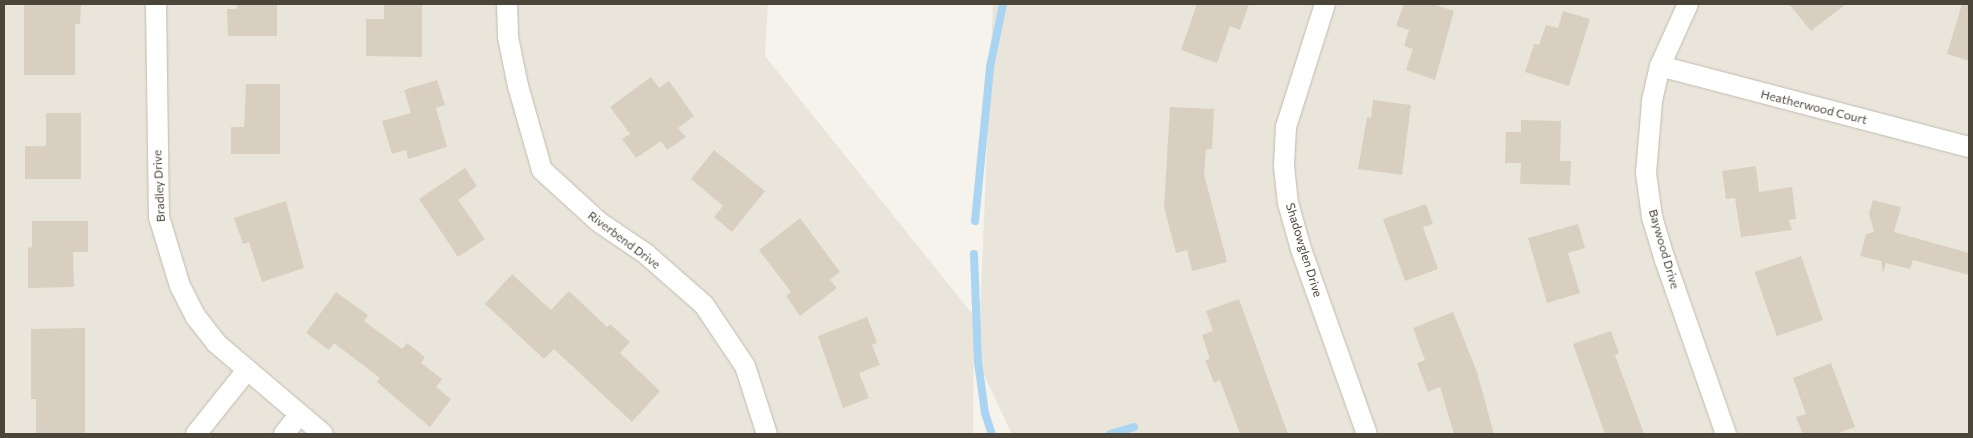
<!DOCTYPE html>
<html>
<head>
<meta charset="utf-8">
<style>
  body { margin:0 }
  #map { position:relative; width:1973px; height:438px; overflow:hidden; background:#f6f3ec; font-family:Commissioner,sans-serif }
  div>[style] { position:absolute }
  [style*='--x'] { left:calc(var(--x)*1px); top:calc(var(--y)*1px); width:calc(var(--w)*1px); rotate:calc(var(--a)*1deg) }
  .residential>* { inset:0; background:#eae5da }
  .stream>* { height:8px; margin:-4px; padding:0 4px; transform-origin:4px; border-radius:4px; background:#a9d4f2 }
  .building>* { inset:0; background:#d8cfc1; transform-origin:0 0 }
  .roads { filter:drop-shadow(0 0 1px #c2bbae) drop-shadow(0 0 1px #c2bbae) }
  .street>* { height:20px; margin:-10px; padding:0 10px; transform-origin:10px; border-radius:10px; background:#fff }
  span { translate:-50% -50%; white-space:nowrap; text-align:center; line-height:1.15; -webkit-text-stroke:4px #fff; paint-order:stroke }
  .street-label { font-size:12px; color:#4b4439 }
  .frame { position:absolute; inset:0; border:5px solid #4b4439; pointer-events:none }
</style>
</head>
<body>
<div id="map">
  <div class="residential">
    <i style="clip-path:polygon(4px 4px,768px 4px,765px 56px,974px 316px,973px 434px,4px 434px)"></i>
    <i style="clip-path:polygon(993px 4px,1969px 4px,1969px 434px,1012px 434px,978px 362px)"></i>
  </div>
  <div class="stream">
    <i style="--x:975;--y:221;--w:155;--a:-84.4"></i>
    <i style="--x:990;--y:67;--w:64;--a:-78.3"></i>
    <i style="--x:974;--y:254;--w:108;--a:87.9"></i>
    <i style="--x:978;--y:362;--w:51;--a:82.2"></i>
    <i style="--x:985;--y:413;--w:22;--a:72"></i>
    <i style="--x:1110;--y:434;--w:25;--a:-16"></i>
  </div>
  <div class="building">
    <i style="clip-path:polygon(24px 4px,81px 4px,80px 24px,75px 24px,75px 75px,24px 75px)"></i>
    <i style="clip-path:polygon(237px 4px,277px 4px,277px 36px,228px 36px,227px 9px,237px 9px)"></i>
    <i style="clip-path:polygon(384px 4px,422px 4px,422px 57px,366px 56px,366px 19px,384px 19px)"></i>
    <i style="clip-path:polygon(1197px 4px,1249px 4px,1240px 30px,1230px 26px,1217px 63px,1181px 50px)"></i>
    <i style="clip-path:polygon(1404px 4px,1433px 4px,1454px 11px,1435px 80px,1406px 70px,1413px 49px,1404px 46px,1409px 30px,1396px 26px)"></i>
    <i style="clip-path:polygon(1789px 4px,1846px 4px,1811px 31px)"></i>
    <i style="clip-path:polygon(1962px 4px,1969px 4px,1969px 61px,1947px 54px)"></i>
    <i style="clip-path:polygon(1563px 11px,1590px 19px,1569px 86px,1525px 72px,1534px 44px,1539px 45px,1546px 25px,1558px 28px)"></i>
    <i style="clip-path:polygon(651px 77px,659px 88px,669px 81px,694px 116px,678px 128px,686px 137px,667px 150px,661px 141px,636px 158px,622px 139px,630px 134px,610px 107px)"></i>
    <i style="clip-path:polygon(437px 80px,445px 105px,436px 108px,447px 147px,408px 159px,406px 150px,392px 154px,382px 121px,411px 113px,404px 90px)"></i>
    <i style="clip-path:polygon(246px 84px,280px 84px,280px 154px,231px 154px,231px 127px,244px 127px)"></i>
    <i style="clip-path:polygon(1373px 100px,1411px 105px,1402px 175px,1358px 169px,1367px 117px,1371px 118px)"></i>
    <i style="clip-path:polygon(1170px 107px,1214px 109px,1212px 149px,1206px 149px,1204px 174px,1227px 262px,1192px 271px,1187px 250px,1176px 253px,1164px 207px)"></i>
    <i style="clip-path:polygon(46px 113px,81px 113px,81px 179px,25px 179px,25px 146px,46px 146px)"></i>
    <i style="clip-path:polygon(1521px 120px,1561px 121px,1560px 161px,1571px 161px,1570px 185px,1520px 184px,1521px 163px,1505px 163px,1506px 132px,1521px 132px)"></i>
    <i style="clip-path:polygon(714px 150px,765px 191px,732px 232px,714px 217px,723px 206px,691px 179px)"></i>
    <i style="clip-path:polygon(1756px 166px,1759px 192px,1792px 187px,1796px 219px,1789px 220px,1792px 230px,1741px 237px,1735px 198px,1726px 199px,1722px 171px)"></i>
    <i style="clip-path:polygon(465px 168px,477px 186px,458px 200px,485px 239px,458px 257px,419px 199px)"></i>
    <i style="clip-path:polygon(1873px 200px,1901px 207px,1894px 232px,1969px 253px,1969px 275px,1913px 260px,1910px 269px,1886px 263px,1883px 273px,1881px 261px,1860px 256px,1866px 234px,1874px 232px,1869px 213px)"></i>
    <i style="clip-path:polygon(286px 201px,304px 268px,262px 282px,249px 242px,243px 244px,234px 218px)"></i>
    <i style="clip-path:polygon(1426px 204px,1433px 224px,1423px 227px,1438px 269px,1405px 281px,1383px 219px)"></i>
    <i style="clip-path:polygon(800px 218px,840px 272px,830px 280px,837px 288px,800px 316px,786px 296px,791px 292px,759px 250px)"></i>
    <i style="clip-path:polygon(32px 221px,88px 221px,88px 252px,73px 252px,74px 287px,28px 288px,28px 248px,32px 247px)"></i>
    <i style="clip-path:polygon(1578px 224px,1585px 248px,1568px 253px,1580px 293px,1547px 303px,1528px 238px)"></i>
    <i style="left:1801px;top:256px;width:68px;height:49px;rotate:71deg"></i>
    <i style="clip-path:polygon(512px 274px,551px 310px,569px 291px,607px 327px,610px 324px,630px 342px,620px 353px,660px 391px,632px 422px,554px 349px,544px 359px,485px 304px)"></i>
    <i style="clip-path:polygon(336px 292px,368px 315px,364px 321px,402px 349px,407px 343px,425px 357px,421px 363px,442px 379px,436px 387px,451px 399px,430px 427px,377px 382px,380px 378px,334px 343px,329px 350px,306px 333px)"></i>
    <i style="clip-path:polygon(1239px 299px,1273px 393px,1288px 434px,1240px 434px,1220px 380px,1214px 383px,1205px 360px,1210px 359px,1202px 335px,1213px 331px,1206px 311px)"></i>
    <i style="clip-path:polygon(1453px 312px,1477px 372px,1494px 434px,1454px 434px,1440px 387px,1428px 392px,1417px 363px,1425px 360px,1413px 328px)"></i>
    <i style="clip-path:polygon(867px 317px,877px 343px,872px 345px,880px 365px,859px 373px,869px 398px,843px 408px,818px 336px)"></i>
    <i style="clip-path:polygon(85px 328px,85px 434px,36px 434px,36px 399px,31px 399px,31px 329px)"></i>
    <i style="clip-path:polygon(1611px 331px,1619px 353px,1615px 355px,1644px 434px,1605px 434px,1573px 344px)"></i>
    <i style="clip-path:polygon(1831px 363px,1855px 427px,1836px 434px,1803px 434px,1796px 417px,1806px 414px,1793px 378px)"></i>
  </div>
  <div class="roads">
    <div class="street">
      <i style="--x:156;--y:4;--w:213;--a:89.2"></i>
      <i style="--x:159;--y:217;--w:72;--a:73.1"></i>
      <i style="--x:180;--y:286;--w:35;--a:63"></i>
      <i style="--x:196;--y:317;--w:33;--a:52"></i>
      <i style="--x:216;--y:343;--w:140;--a:40.4"></i>
      <i style="--x:507;--y:4;--w:33;--a:88"></i>
      <i style="--x:508;--y:37;--w:50;--a:78.5"></i>
      <i style="--x:518;--y:86;--w:87;--a:74.1"></i>
      <i style="--x:542;--y:170;--w:77;--a:42.4"></i>
      <i style="--x:599;--y:222;--w:57;--a:34.2"></i>
      <i style="--x:646;--y:254;--w:77;--a:41.3"></i>
      <i style="--x:704;--y:305;--w:73;--a:56.1"></i>
      <i style="--x:745;--y:366;--w:71;--a:72.1"></i>
      <i style="--x:1325;--y:4;--w:129;--a:107.6"></i>
      <i style="--x:1286;--y:127;--w:39;--a:93"></i>
      <i style="--x:1284;--y:166;--w:37;--a:84"></i>
      <i style="--x:1288;--y:203;--w:48;--a:74.2"></i>
      <i style="--x:1301;--y:249;--w:196;--a:70.4"></i>
      <i style="--x:1688;--y:4;--w:68;--a:114.3"></i>
      <i style="--x:1660;--y:66;--w:37;--a:103"></i>
      <i style="--x:1652;--y:102;--w:71;--a:94.8"></i>
      <i style="--x:1646;--y:173;--w:44;--a:82.2"></i>
      <i style="--x:1652;--y:217;--w:45;--a:73.2"></i>
      <i style="--x:1665;--y:260;--w:184;--a:70.7"></i>
      <i style="--x:1660;--y:66;--w:319;--a:14.7"></i>
      <i style="--x:196;--y:434;--w:82;--a:-51.4"></i>
      <i style="--x:284;--y:434;--w:24;--a:-52"></i>
    </div>
  </div>
  <div class="street-label">
    <span style="left:1814px;top:107px;rotate:14deg">Heatherwood Court</span>
    <span style="left:159px;top:186px;rotate:-93deg">Bradley Drive</span>
    <span style="left:624px;top:240px;rotate:37deg">Riverbend Drive</span>
    <span style="left:1664px;top:249px;rotate:74deg">Baywood Drive</span>
    <span style="left:1304px;top:250px;rotate:73deg">Shadowglen Drive</span>
  </div>
  <div class="frame"></div>
</div>
</body>
</html>
